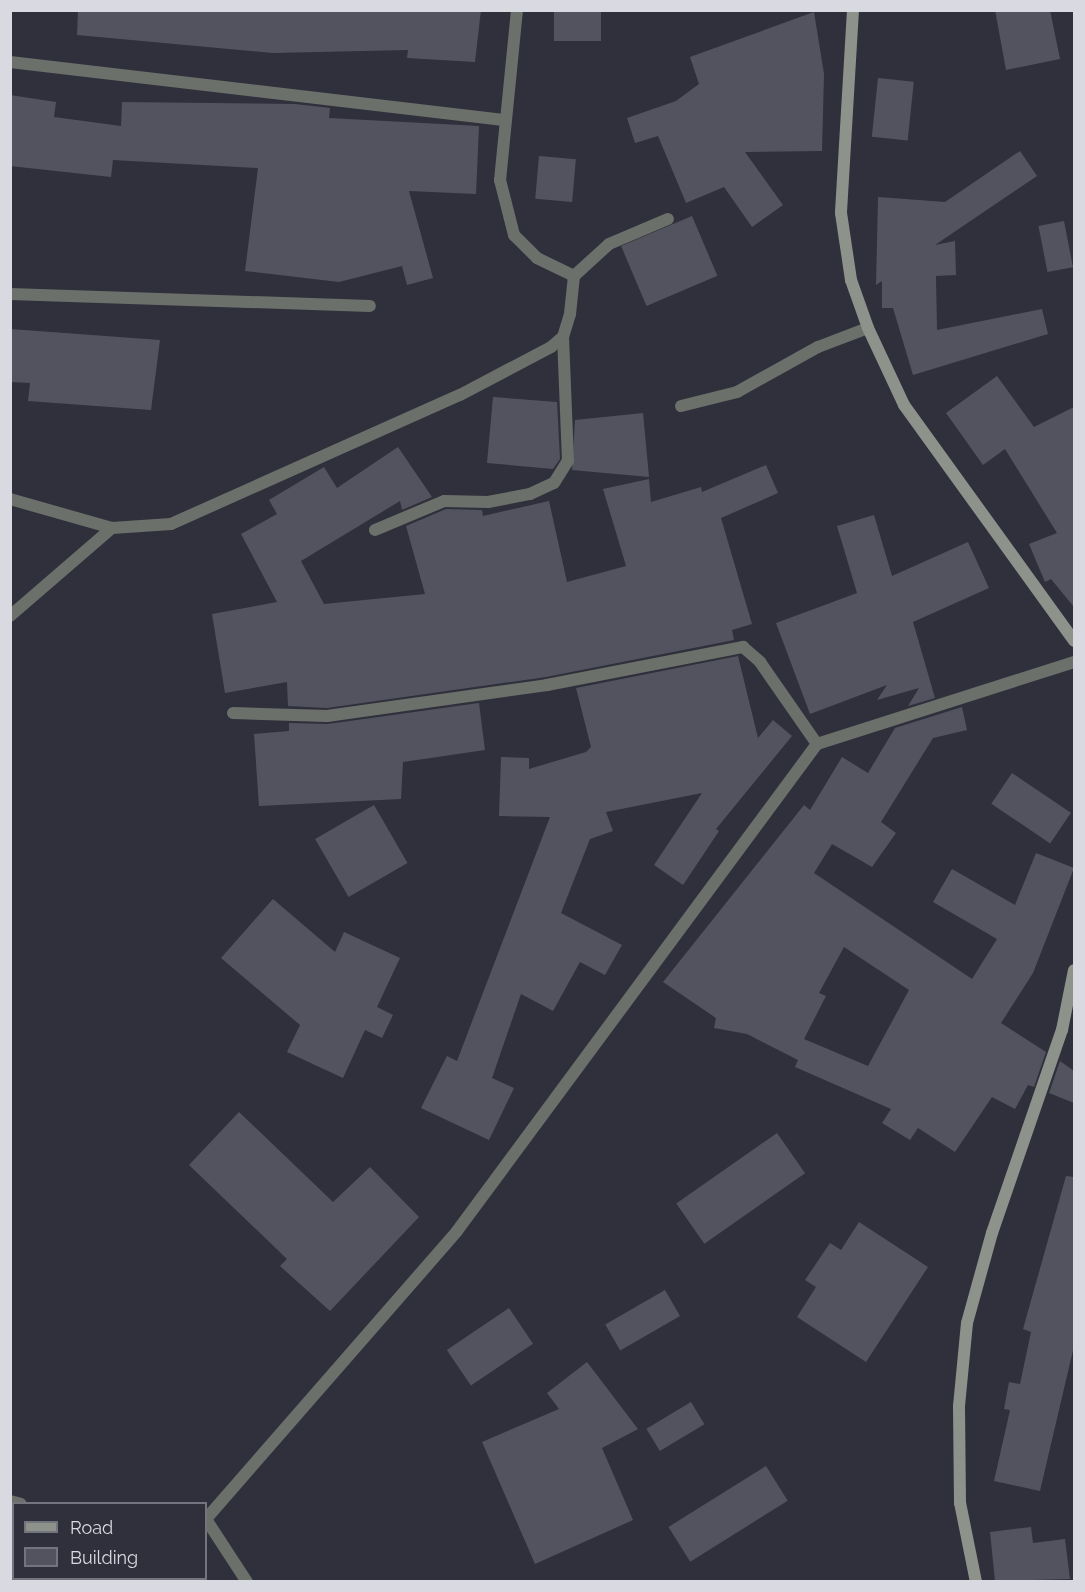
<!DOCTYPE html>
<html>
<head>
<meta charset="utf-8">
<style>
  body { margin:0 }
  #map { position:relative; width:1085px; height:1592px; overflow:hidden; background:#30303c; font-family:Raleway,sans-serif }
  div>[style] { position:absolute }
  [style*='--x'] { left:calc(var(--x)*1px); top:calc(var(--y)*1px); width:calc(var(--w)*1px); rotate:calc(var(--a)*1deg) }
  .building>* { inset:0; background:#535360; transform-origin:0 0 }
  .street>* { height:12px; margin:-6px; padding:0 6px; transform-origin:6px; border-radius:6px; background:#6c706b }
  .secondary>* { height:12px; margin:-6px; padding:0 6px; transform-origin:6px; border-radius:6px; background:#8d938b }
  span { translate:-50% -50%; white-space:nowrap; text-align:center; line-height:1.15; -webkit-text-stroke:5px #30303c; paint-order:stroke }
  .frame { position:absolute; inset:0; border:12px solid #d9d9e1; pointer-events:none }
  .legend { position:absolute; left:12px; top:1502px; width:195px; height:78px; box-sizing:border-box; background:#30303c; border:2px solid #74747e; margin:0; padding:8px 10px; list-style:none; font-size:18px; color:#d9d9e1 }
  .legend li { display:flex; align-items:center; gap:12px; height:30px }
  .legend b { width:30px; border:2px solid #74747e }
</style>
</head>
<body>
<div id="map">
  <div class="building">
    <i style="clip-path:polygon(78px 10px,481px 10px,475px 62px,407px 58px,408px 50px,273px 53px,77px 35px)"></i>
    <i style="left:554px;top:10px;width:47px;height:31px"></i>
    <i style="clip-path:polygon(995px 10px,1050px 10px,1060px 59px,1006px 70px)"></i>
    <i style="clip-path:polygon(814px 12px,824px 74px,822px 151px,745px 152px,783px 205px,752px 227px,724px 187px,686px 203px,658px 136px,635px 143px,627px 118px,676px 101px,699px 84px,690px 57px)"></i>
    <i style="left:878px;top:78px;width:36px;height:59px;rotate:6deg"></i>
    <i style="clip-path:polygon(10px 95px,56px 102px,54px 117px,121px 126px,122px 102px,295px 104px,330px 108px,329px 118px,479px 126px,476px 194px,409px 191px,433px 278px,407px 285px,402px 266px,339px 282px,245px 271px,258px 168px,113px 160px,111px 177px,10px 166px)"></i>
    <i style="clip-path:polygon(1020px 151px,1037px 176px,935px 245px,955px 241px,956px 275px,936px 276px,937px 330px,1042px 309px,1048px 334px,913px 375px,893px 308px,882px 308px,882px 281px,876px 285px,878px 197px,945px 202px)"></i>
    <i style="left:539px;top:156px;width:37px;height:43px;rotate:5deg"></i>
    <i style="left:692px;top:216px;width:65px;height:77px;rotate:67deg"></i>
    <i style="left:1064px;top:221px;width:47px;height:26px;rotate:79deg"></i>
    <i style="clip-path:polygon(10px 329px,160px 340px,151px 410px,28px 401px,30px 383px,10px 382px)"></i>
    <i style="clip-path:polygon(997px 376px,1034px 427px,1074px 407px,1074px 607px,1051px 579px,1045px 582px,1029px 544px,1057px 533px,1005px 449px,983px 465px,946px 413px)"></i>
    <i style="clip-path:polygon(493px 397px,557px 402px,560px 459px,553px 469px,487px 463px)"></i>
    <i style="clip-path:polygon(643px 413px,649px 477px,572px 470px,575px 420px)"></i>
    <i style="clip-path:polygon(398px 447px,432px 497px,402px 510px,400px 501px,301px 561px,324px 604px,425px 594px,406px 526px,446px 509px,482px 510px,483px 516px,549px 501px,567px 582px,626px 566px,603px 489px,649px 479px,651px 502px,701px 487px,702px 492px,766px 465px,778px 493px,721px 518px,752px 624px,732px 630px,734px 640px,546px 677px,327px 708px,288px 706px,287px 682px,225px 693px,212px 614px,277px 602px,241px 534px,277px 514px,269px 500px,324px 467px,337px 488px)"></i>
    <i style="clip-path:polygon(874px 515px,892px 576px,968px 542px,989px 588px,913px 622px,935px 698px,908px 706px,919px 688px,877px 700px,887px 685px,810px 714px,776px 623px,857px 593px,837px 526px)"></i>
    <i style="clip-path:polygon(738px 656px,758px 738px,773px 720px,792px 736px,716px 829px,719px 831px,683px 885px,654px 865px,702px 793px,606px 812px,613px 831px,590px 839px,561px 913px,622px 945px,605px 975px,580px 962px,553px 1011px,521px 994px,492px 1078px,514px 1088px,489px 1140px,421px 1108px,447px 1056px,457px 1061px,550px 817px,499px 816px,501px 757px,529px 758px,529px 769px,586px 752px,591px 747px,576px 688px)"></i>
    <i style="clip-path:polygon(479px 703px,485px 750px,403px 762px,401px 799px,259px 806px,254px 734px,289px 731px,289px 723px,328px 724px)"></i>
    <i style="clip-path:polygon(evenodd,962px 707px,967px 730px,933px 738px,881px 822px,896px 833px,872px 867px,832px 844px,814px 873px,972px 979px,997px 939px,933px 902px,952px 869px,1015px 905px,1036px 853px,1074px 868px,1033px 973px,1001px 1023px,1046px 1052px,1034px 1087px,1028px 1085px,1015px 1109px,992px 1097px,955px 1152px,918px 1128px,910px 1140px,882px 1123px,891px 1109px,795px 1067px,798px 1060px,747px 1034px,714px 1028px,716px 1018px,663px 982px,804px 805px,810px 810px,842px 757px,868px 773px,895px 728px,962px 707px,844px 947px,909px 990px,868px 1066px,804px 1039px,826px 996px,819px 993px,844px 947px)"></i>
    <i style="left:1012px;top:773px;width:71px;height:37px;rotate:34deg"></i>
    <i style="left:374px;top:805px;width:67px;height:68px;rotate:60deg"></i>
    <i style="clip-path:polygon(273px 899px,335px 952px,344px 932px,400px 958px,377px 1007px,393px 1015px,382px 1038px,365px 1030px,343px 1078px,287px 1052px,300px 1025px,221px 958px)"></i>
    <i style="clip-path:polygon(1060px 1061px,1074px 1071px,1074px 1103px,1049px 1093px)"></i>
    <i style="clip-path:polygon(239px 1112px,333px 1202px,370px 1167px,419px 1217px,330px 1311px,280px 1266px,287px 1259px,189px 1165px)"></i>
    <i style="left:777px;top:1133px;width:49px;height:123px;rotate:55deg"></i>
    <i style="clip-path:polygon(1066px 1176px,1074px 1177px,1074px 1346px,1040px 1491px,994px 1481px,1010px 1410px,1004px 1409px,1009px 1382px,1020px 1384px,1031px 1332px,1023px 1329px)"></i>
    <i style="clip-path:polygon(859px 1222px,928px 1267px,866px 1362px,797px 1317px,816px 1287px,805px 1280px,830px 1243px,841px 1250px)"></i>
    <i style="left:665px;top:1290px;width:30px;height:69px;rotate:60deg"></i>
    <i style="left:509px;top:1308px;width:43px;height:75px;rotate:56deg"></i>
    <i style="clip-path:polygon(587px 1362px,638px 1429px,602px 1448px,633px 1520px,535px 1564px,482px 1442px,559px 1409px,547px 1393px)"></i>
    <i style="left:691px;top:1402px;width:26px;height:52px;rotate:59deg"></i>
    <i style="left:766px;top:1466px;width:41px;height:115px;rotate:58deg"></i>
    <i style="clip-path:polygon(1031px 1527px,1033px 1543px,1065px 1539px,1070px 1579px,995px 1581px,990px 1532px)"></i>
  </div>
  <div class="street">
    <i style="--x:517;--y:10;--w:171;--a:95.7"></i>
    <i style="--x:500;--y:180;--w:57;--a:75.7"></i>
    <i style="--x:514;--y:235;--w:33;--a:45"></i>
    <i style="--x:537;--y:258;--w:41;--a:25.9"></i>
    <i style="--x:574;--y:276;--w:47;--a:-42.4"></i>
    <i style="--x:609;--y:244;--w:64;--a:-23"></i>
    <i style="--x:10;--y:62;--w:497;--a:6.7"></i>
    <i style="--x:10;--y:294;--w:360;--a:1.9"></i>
    <i style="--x:681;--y:406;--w:58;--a:-14"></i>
    <i style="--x:737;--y:392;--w:93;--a:-29.1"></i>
    <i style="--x:818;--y:347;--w:53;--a:-20.8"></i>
    <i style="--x:10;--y:499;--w:106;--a:15.9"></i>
    <i style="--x:112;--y:528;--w:59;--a:-3.9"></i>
    <i style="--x:171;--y:524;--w:316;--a:-24.1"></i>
    <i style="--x:460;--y:395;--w:103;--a:-27.8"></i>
    <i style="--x:551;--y:347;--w:16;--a:-40"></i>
    <i style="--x:563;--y:337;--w:24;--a:-73"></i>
    <i style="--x:570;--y:314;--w:38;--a:-84"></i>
    <i style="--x:375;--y:530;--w:75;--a:-22.8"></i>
    <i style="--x:444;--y:501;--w:44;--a:1.3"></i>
    <i style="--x:488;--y:502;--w:43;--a:-10.8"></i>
    <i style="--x:530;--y:494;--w:26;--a:-25"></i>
    <i style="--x:554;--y:483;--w:26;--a:-58"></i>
    <i style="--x:568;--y:461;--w:124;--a:-92.3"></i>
    <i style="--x:10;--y:616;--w:135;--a:-40.8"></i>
    <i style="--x:233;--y:713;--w:94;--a:1.8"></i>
    <i style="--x:327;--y:716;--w:222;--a:-8"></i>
    <i style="--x:547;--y:685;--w:200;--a:-11"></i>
    <i style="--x:743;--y:647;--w:23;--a:41"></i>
    <i style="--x:760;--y:662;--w:100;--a:55.2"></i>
    <i style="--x:10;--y:1501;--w:11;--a:15"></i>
    <i style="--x:247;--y:1582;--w:75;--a:-123.1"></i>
    <i style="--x:206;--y:1519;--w:382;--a:-48.9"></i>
    <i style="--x:457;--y:1231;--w:606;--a:-53.53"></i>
    <i style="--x:817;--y:744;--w:270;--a:-17.7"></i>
  </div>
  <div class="secondary">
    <i style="--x:853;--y:10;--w:203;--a:93.4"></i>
    <i style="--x:841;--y:213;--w:68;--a:81.5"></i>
    <i style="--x:851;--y:280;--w:51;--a:70.5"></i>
    <i style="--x:868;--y:328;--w:85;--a:64.9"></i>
    <i style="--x:904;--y:405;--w:291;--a:54.2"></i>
    <i style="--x:976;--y:1582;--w:81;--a:-101.4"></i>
    <i style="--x:960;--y:1503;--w:97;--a:-90.6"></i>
    <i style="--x:959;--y:1406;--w:83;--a:-84.5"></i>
    <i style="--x:967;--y:1323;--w:93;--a:-74.5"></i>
    <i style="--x:992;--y:1233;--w:215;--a:-71"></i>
    <i style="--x:1062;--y:1030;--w:61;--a:-78.7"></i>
  </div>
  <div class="frame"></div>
  <ul class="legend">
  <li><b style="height:8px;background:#8d938b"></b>Road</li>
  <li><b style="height:16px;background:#535360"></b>Building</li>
  </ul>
</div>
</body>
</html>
